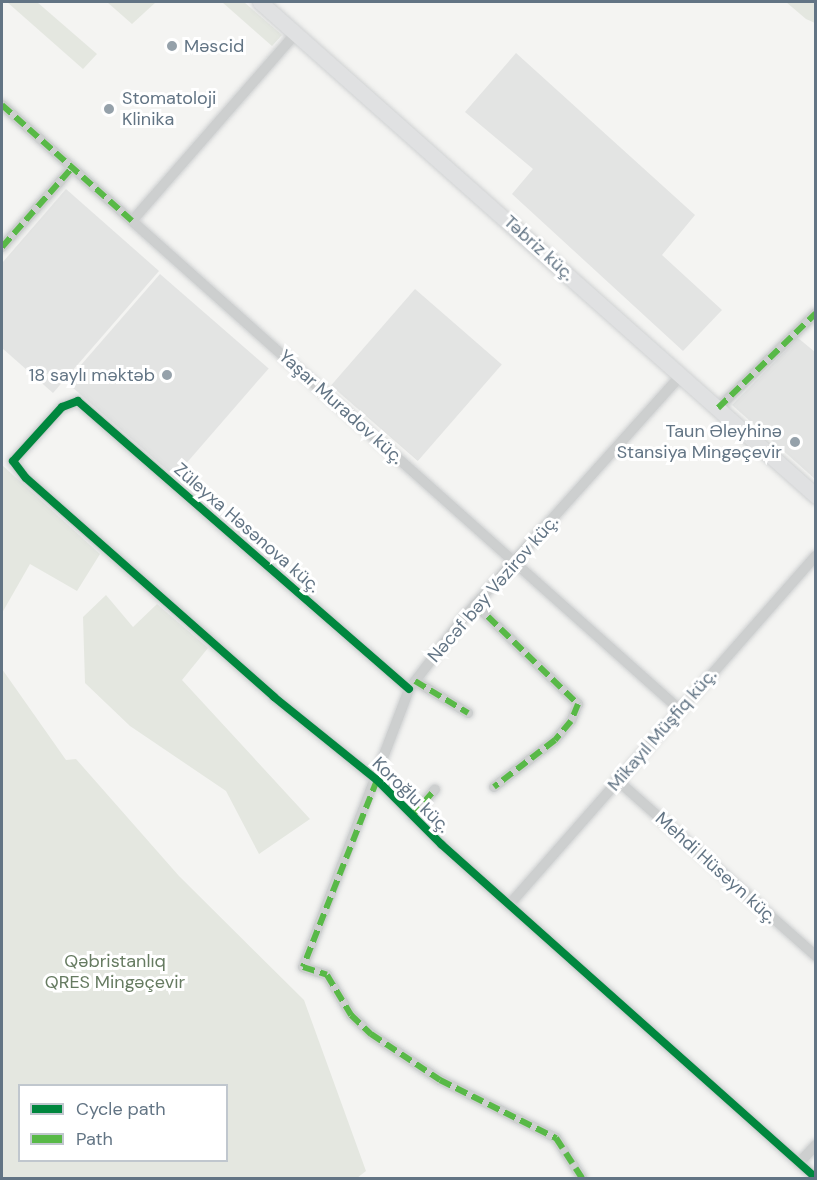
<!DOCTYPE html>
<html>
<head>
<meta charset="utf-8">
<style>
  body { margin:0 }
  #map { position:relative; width:817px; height:1180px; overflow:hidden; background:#f4f4f2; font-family:"DM Sans",sans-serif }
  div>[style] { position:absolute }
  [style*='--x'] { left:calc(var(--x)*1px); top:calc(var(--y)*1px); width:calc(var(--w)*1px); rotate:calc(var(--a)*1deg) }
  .built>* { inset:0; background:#e3e4e3; transform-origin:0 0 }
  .green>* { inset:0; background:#e4e7e0 }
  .roads { filter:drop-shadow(0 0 2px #cfd1d2) drop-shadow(0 0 2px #cfd1d2) }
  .minor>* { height:10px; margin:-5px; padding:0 5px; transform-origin:5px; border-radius:5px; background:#cdcfcf }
  .secondary>* { height:15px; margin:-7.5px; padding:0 7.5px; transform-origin:7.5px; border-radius:7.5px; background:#e0e1e2 }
  .quiet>* { height:6px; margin-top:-3px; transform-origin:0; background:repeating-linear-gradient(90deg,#58b947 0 12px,transparent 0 18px) }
  .cycleway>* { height:8px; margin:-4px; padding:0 4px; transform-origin:4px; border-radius:4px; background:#00873e }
  .dots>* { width:16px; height:16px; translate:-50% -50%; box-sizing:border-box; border:3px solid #fff; border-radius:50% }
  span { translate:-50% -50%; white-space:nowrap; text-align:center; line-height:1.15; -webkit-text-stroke:6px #fff; paint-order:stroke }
  .poi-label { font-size:18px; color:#627484 }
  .left { translate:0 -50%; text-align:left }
  .right { translate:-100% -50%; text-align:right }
  .street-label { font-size:18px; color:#627484 }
  .park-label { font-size:18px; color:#667b61 }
  .frame { position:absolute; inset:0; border:3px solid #627484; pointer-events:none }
  .legend { position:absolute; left:18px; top:1084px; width:210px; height:78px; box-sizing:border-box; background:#fff; border:2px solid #c0c7ce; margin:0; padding:8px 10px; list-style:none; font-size:18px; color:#627484 }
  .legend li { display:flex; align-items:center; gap:12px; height:30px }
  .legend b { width:30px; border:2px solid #c0c7ce }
</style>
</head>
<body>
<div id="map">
  <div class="built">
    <i style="clip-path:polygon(516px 53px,695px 215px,662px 255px,722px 310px,683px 351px,512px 194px,533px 169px,465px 112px)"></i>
    <i style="clip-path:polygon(66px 189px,159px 271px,53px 393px,2px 348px,2px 263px)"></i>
    <i style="left:160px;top:274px;width:144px;height:143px;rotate:41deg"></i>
    <i style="left:415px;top:289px;width:115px;height:128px;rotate:41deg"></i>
    <i style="clip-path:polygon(798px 338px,815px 352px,815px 479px,732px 405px)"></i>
  </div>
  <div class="green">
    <i style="clip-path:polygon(7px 2px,37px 2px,97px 54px,83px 69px)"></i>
    <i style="clip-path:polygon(107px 2px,156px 2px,132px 24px)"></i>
    <i style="clip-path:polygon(222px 2px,244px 2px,282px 35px,272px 46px)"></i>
    <i style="clip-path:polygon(786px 2px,815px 2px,815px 23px,806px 19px)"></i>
    <i style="clip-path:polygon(2px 465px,100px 554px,77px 591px,30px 564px,2px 613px)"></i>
    <i style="clip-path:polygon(106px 595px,133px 627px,157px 604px,208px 648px,182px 680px,310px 819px,259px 854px,226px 791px,130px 726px,85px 683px,83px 617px)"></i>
    <i style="clip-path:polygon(evenodd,2px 669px,66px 760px,76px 759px,179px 876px,304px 1000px,366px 1171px,357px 1178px,2px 1178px,2px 669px,20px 1086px,226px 1086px,226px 1160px,20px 1160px,20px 1086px)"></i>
  </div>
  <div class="roads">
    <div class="minor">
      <i style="--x:2;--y:105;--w:907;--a:41.74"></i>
      <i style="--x:132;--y:221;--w:248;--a:-48.9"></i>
      <i style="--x:2;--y:247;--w:106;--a:-48.5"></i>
      <i style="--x:718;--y:408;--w:136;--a:-44.1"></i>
      <i style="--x:475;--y:604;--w:144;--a:44.2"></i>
      <i style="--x:578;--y:704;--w:18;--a:112"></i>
      <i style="--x:571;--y:721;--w:25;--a:130"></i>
      <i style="--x:555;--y:740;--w:77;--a:142.4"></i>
      <i style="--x:415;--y:681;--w:62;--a:31.1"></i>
      <i style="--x:409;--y:689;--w:439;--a:-139"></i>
      <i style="--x:78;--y:401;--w:17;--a:159"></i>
      <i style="--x:62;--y:407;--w:73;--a:132.2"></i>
      <i style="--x:13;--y:461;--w:21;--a:53"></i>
      <i style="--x:26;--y:478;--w:331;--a:41.4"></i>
      <i style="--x:274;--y:697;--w:132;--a:38.9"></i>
      <i style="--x:377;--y:780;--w:91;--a:45"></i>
      <i style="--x:441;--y:844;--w:502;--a:41.69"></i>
      <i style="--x:617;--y:780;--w:266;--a:41.5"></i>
      <i style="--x:412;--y:816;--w:35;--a:-49"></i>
      <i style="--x:509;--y:905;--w:465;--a:-48.7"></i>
      <i style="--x:799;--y:1163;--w:25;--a:-47"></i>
      <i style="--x:582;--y:1178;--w:48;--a:-123"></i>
      <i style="--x:556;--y:1138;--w:130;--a:-153.4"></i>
      <i style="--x:440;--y:1080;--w:83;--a:-146.3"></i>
      <i style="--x:371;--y:1034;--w:28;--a:-136"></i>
      <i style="--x:351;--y:1015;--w:47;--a:-121"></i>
      <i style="--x:327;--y:975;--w:25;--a:-162"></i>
      <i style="--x:303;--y:967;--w:298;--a:-69.1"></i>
      <i style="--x:409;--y:689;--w:91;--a:-52.6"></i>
      <i style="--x:464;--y:617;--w:325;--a:-48.1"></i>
    </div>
    <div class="secondary">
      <i style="--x:260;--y:2;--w:744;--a:41.62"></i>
    </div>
  </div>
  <div class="quiet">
    <i style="--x:2;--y:105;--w:174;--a:41.7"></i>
    <i style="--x:2;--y:247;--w:106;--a:-48.5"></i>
    <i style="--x:718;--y:408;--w:136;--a:-44.1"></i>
    <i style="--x:475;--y:604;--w:144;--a:44.2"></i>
    <i style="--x:578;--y:704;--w:18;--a:112"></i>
    <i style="--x:571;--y:721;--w:25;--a:130"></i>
    <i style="--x:555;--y:740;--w:77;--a:142.4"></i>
    <i style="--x:415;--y:681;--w:62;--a:31.1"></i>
    <i style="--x:373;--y:777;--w:5;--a:37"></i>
    <i style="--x:377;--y:780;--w:201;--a:111.6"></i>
    <i style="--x:303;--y:967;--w:25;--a:18"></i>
    <i style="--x:327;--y:975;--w:47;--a:59"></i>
    <i style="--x:351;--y:1015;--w:28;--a:44"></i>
    <i style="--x:371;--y:1034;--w:83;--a:33.7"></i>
    <i style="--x:440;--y:1080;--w:130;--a:26.6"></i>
    <i style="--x:556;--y:1138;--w:48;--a:57"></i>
    <i style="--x:412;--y:816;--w:35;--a:-49"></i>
  </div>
  <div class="cycleway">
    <i style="--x:409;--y:689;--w:439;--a:-139"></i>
    <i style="--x:78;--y:401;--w:17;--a:159"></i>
    <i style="--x:62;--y:407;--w:73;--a:132.2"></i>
    <i style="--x:13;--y:461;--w:21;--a:53"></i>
    <i style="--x:26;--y:478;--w:331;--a:41.4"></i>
    <i style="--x:274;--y:697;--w:132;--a:38.9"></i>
    <i style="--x:377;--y:780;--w:91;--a:45"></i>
    <i style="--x:441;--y:844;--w:502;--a:41.69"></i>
  </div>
  <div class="dots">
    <i style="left:172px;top:46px;background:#95a1aa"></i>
    <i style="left:109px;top:109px;background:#95a1aa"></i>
    <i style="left:167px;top:375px;background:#95a1aa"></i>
    <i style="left:795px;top:442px;background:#95a1aa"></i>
  </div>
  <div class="poi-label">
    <span class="left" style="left:184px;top:46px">Məscid</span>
    <span class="left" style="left:122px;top:109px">Stomatoloji<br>Klinika</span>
    <span class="right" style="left:155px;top:375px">18 saylı məktəb</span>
    <span class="right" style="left:782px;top:442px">Taun Əleyhinə<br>Stansiya Mingəçevir</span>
  </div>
  <div class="street-label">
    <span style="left:539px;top:248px;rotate:42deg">Təbriz küç.</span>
    <span style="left:341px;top:407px;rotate:42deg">Yaşar Muradov küç.</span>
    <span style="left:247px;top:528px;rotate:41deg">Züleyxa Həsənova küç.</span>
    <span style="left:493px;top:589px;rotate:-49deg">Nəcəf bəy Vəzirov küç.</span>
    <span style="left:662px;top:730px;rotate:-49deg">Mikayıl Müşfiq küç.</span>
    <span style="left:411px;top:795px;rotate:44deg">Koroğlu küç.</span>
    <span style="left:716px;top:868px;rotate:42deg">Mehdi Hüseyn küç.</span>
  </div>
  <div class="park-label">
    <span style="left:115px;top:972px">Qəbristanlıq<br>QRES Mingəçevir</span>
  </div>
  <div class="frame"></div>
  <ul class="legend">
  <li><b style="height:8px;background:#00873e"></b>Cycle path</li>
  <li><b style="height:8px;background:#58b947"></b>Path</li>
  </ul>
</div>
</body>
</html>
